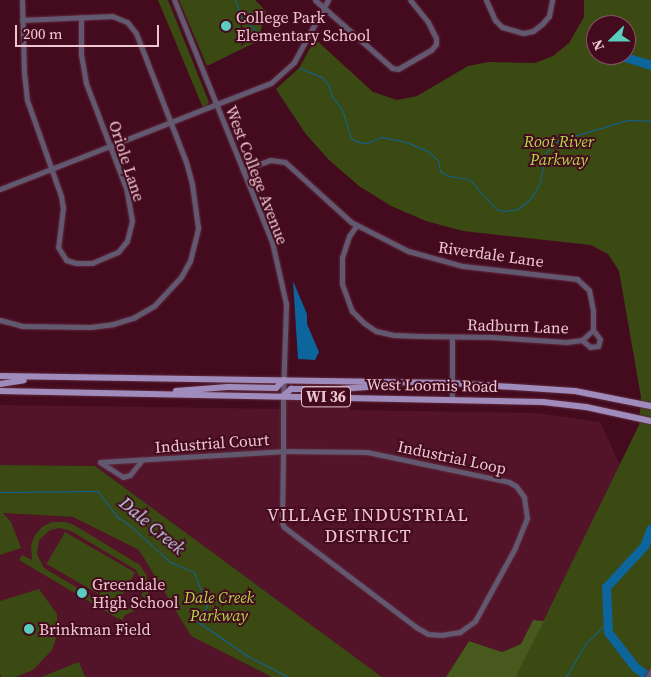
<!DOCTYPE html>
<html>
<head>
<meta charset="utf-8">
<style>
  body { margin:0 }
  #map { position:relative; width:651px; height:677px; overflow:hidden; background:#440b1f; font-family:"Source Serif 4",serif }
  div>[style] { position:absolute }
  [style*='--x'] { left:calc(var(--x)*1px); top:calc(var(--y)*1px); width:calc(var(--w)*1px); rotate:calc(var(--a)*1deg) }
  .built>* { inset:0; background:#531329 }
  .green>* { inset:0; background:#3a4a12; transform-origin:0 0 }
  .forest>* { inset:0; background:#47591d }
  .water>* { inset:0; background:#0d659d }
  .stream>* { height:1px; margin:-0.5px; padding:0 0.5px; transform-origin:0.5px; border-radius:0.5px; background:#0d659d }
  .river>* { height:9px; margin:-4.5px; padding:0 4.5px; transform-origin:4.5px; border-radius:4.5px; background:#0d659d }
  .roads { filter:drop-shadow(0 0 1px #5f293b) drop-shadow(0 0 1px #5f293b) }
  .minor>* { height:5px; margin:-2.5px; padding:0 2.5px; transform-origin:2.5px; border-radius:2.5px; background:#625870 }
  .major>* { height:6px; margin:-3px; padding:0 3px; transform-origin:3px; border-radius:3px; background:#a08cbc }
  .dots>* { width:14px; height:14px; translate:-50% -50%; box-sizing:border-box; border:2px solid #440b1f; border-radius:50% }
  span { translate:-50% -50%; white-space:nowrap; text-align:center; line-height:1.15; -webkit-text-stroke:4px #440b1f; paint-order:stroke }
  .shield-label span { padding:1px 4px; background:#440b1f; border:1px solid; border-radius:4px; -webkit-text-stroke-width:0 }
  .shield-label { font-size:15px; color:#edc7cf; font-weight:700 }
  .poi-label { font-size:16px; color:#edc7cf }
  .left { translate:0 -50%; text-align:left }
  .park-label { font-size:16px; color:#afd947; font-style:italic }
  .street-label { font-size:16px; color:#edc7cf }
  .neighbourhood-label { font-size:18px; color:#edc7cf; letter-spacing:1px }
  .water-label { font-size:18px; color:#c3d9ec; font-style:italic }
  .north { position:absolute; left:586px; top:15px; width:50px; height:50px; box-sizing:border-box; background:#440b1f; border:1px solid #885665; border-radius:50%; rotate:248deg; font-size:14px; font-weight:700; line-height:20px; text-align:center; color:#edc7cf }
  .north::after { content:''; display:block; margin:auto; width:18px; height:22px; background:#59cebf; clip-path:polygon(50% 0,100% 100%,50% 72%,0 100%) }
  .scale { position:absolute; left:15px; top:25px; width:144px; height:22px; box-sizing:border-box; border:2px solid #edc7cf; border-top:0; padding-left:6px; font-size:15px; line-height:18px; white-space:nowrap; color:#edc7cf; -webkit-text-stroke:4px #440b1f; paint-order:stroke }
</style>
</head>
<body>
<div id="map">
  <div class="built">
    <i style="clip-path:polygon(283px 396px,351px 397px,350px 410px,536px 413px,600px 422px,620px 465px,544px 621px,533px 620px,521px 644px,502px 652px,469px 641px,446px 677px,382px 677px,95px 466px,0 465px,0 405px,283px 409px)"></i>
    <i style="clip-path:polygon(0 513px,73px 517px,139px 550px,191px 636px,272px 677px,0 677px)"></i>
  </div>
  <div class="green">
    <i style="clip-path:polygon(158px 0,168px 0,209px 102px,207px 106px,203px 108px)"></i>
    <i style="clip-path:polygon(179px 0,255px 0,266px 11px,258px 41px,207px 66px)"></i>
    <i style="clip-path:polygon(evenodd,584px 0,651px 0,651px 677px,516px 677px,639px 425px,641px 397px,619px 271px,608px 254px,591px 245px,463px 231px,426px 221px,391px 206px,359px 186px,329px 160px,305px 133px,276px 89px,299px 68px,315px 39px,373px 92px,397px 100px,417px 96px,468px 66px,489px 62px,535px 63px,553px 56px,569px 43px,584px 17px,584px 0,596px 25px,626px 25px,626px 55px,596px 55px,596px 25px)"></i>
    <i style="clip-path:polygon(0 465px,95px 466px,382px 677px,272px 677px,191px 636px,139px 550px,73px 517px,3px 513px,11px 522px,21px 548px,0 555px)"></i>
    <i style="clip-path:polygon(evenodd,52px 522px,66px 522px,74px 525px,140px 565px,146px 574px,149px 585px,147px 598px,140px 608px,125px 615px,122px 621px,19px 560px,22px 555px,32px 560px,31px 545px,35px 535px,42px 527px,52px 522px,60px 528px,71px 531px,136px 570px,143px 583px,143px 592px,139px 601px,125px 609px,110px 607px,44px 568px,37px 554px,39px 540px,50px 530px,60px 528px)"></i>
    <i style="left:65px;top:532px;width:81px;height:37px;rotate:30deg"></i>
    <i style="clip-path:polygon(39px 589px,57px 614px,58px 633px,52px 650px,33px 670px,16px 677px,2px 677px,0 674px,0 601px)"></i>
    <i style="clip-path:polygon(79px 662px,85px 677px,41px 677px)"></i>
  </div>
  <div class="forest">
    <i style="clip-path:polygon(533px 620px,544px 621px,516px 677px,446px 677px,469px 641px,502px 652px,521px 644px)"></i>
  </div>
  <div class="water">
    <i style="clip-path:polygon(293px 281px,307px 314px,307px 324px,319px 352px,315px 360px,298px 359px)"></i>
  </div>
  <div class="stream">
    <i style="--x:235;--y:0;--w:19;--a:69"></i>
    <i style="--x:242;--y:18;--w:25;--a:42"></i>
    <i style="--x:300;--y:68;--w:25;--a:23"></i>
    <i style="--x:323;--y:78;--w:9;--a:54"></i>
    <i style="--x:328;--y:85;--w:12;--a:70"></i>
    <i style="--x:332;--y:96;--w:19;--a:55"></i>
    <i style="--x:343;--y:112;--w:27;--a:73"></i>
    <i style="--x:351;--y:138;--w:8;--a:30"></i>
    <i style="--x:358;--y:142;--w:9;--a:6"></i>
    <i style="--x:367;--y:143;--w:15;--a:-23"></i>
    <i style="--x:381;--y:137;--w:25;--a:11"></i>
    <i style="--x:406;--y:142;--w:25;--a:23"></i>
    <i style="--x:429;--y:152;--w:12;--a:42"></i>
    <i style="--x:438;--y:160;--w:11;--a:80"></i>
    <i style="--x:440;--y:171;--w:10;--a:29"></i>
    <i style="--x:449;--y:176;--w:20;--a:9"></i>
    <i style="--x:469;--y:179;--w:40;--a:48"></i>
    <i style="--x:496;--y:209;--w:8;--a:14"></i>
    <i style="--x:504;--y:211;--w:14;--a:-8"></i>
    <i style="--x:518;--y:209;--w:16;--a:-40"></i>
    <i style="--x:530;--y:199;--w:17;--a:-57"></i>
    <i style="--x:539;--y:185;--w:34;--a:-78"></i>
    <i style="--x:546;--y:152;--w:16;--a:-45"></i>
    <i style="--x:557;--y:141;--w:74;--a:-16.5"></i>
    <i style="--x:628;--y:120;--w:23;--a:2"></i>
    <i style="--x:0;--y:492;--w:98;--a:-0.6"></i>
    <i style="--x:98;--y:491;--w:31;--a:54"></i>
    <i style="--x:116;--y:516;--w:21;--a:35"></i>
    <i style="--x:133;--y:528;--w:50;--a:42.6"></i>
    <i style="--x:170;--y:562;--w:26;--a:23"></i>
    <i style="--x:194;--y:572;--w:36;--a:69"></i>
    <i style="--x:207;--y:606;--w:18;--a:124"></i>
    <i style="--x:197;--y:621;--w:60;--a:34.8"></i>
    <i style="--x:246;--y:655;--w:47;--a:27.6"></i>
    <i style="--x:310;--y:677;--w:3;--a:0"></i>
    <i style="--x:566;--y:677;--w:39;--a:-60"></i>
    <i style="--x:586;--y:643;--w:30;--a:-44"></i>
  </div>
  <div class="river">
    <i style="--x:625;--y:57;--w:27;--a:17"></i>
    <i style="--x:649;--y:677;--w:17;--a:-144"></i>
    <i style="--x:635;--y:667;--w:44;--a:-127.6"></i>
    <i style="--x:608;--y:632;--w:45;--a:-92.5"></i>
    <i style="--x:606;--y:587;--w:56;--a:-47.2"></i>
    <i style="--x:644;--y:546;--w:19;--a:-69"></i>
  </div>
  <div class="roads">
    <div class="minor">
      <i style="--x:22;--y:0;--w:72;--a:88.4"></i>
      <i style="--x:24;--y:72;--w:28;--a:84"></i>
      <i style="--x:27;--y:100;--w:102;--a:70.5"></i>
      <i style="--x:61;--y:196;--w:12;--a:81"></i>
      <i style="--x:63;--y:208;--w:39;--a:97"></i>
      <i style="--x:58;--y:247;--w:15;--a:58"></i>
      <i style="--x:66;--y:260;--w:10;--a:17"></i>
      <i style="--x:76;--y:263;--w:16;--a:0"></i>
      <i style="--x:92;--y:263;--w:28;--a:-23"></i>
      <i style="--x:118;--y:252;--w:14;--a:-51"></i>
      <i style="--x:127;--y:241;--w:21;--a:-76"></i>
      <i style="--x:132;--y:221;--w:34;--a:-100"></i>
      <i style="--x:126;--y:188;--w:112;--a:-110.9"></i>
      <i style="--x:86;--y:83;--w:28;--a:-100"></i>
      <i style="--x:81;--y:55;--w:38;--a:-90"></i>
      <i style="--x:315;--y:0;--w:103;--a:41.4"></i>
      <i style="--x:392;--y:68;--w:6;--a:9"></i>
      <i style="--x:398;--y:69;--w:39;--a:-30"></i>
      <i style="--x:432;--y:49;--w:6;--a:-51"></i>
      <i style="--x:436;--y:44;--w:6;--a:-90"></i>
      <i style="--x:436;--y:38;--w:18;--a:-117"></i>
      <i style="--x:428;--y:22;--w:28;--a:-129"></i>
      <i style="--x:486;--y:0;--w:22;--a:66"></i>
      <i style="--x:495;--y:20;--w:10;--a:45"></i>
      <i style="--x:502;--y:27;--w:22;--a:16"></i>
      <i style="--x:523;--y:33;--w:10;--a:-11"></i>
      <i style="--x:533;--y:31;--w:11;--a:-38"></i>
      <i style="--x:542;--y:24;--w:11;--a:-49"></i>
      <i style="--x:549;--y:16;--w:16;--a:-79"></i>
      <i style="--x:243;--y:170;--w:29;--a:-20"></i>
      <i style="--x:270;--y:160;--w:15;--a:8"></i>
      <i style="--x:285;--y:162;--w:89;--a:42.3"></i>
      <i style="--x:351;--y:222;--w:64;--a:27"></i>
      <i style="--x:408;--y:251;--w:57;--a:15.3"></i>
      <i style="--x:463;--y:266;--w:115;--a:6.5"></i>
      <i style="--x:577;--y:279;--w:16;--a:43"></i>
      <i style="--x:589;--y:290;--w:20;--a:79"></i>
      <i style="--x:593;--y:310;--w:20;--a:90"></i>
      <i style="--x:593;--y:330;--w:15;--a:138"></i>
      <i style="--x:0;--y:189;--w:291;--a:-21.4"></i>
      <i style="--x:271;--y:83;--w:31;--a:-42"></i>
      <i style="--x:294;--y:62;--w:71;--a:-61.3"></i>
      <i style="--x:356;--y:226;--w:12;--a:125"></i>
      <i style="--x:349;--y:236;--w:22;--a:108"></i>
      <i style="--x:342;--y:257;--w:27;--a:90"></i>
      <i style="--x:342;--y:284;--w:29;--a:70"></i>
      <i style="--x:352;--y:311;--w:17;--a:45"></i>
      <i style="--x:364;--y:323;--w:14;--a:34"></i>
      <i style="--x:376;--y:331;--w:18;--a:13"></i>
      <i style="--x:394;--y:335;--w:26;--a:2"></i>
      <i style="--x:420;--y:336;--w:72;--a:0.8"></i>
      <i style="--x:492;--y:337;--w:74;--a:3.9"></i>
      <i style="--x:566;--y:342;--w:16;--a:-7"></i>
      <i style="--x:0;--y:320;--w:23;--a:15"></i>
      <i style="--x:22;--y:326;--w:68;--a:0.8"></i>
      <i style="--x:90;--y:327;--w:23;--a:-7"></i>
      <i style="--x:113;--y:324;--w:21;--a:-17"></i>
      <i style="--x:133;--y:318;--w:24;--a:-30"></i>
      <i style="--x:154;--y:306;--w:40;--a:-47"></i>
      <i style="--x:181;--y:277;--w:18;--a:-61"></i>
      <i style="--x:190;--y:261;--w:34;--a:-76"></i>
      <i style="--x:198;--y:228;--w:44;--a:-97.8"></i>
      <i style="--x:192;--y:184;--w:23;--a:-105"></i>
      <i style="--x:186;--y:162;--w:138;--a:-111.2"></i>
      <i style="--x:136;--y:33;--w:14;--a:-129"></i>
      <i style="--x:127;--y:22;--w:16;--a:-158"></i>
      <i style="--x:112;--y:16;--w:90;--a:177.5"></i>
      <i style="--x:582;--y:340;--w:11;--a:41"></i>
      <i style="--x:590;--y:347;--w:8;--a:-7"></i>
      <i style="--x:598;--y:346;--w:7;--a:-74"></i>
      <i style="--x:600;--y:339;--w:11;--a:-128"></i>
      <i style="--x:452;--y:399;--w:62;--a:-90"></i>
      <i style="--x:142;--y:460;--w:19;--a:129"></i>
      <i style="--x:130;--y:475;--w:7;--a:164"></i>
      <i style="--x:123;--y:477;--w:27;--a:-147"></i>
      <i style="--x:100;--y:462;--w:183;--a:-3.4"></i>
      <i style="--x:283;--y:451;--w:84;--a:0.7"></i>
      <i style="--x:367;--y:452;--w:145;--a:11.9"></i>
      <i style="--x:509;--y:482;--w:8;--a:30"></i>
      <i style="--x:516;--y:486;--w:14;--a:54"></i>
      <i style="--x:524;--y:497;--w:21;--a:82"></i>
      <i style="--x:527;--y:518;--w:32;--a:112"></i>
      <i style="--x:515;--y:548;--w:83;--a:118.7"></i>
      <i style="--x:475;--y:621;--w:19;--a:144"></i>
      <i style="--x:460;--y:632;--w:18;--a:171"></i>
      <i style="--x:442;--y:635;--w:14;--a:-176"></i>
      <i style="--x:428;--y:634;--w:14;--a:-150"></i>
      <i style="--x:416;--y:627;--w:166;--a:-142.9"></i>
      <i style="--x:284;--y:527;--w:4;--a:-117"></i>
      <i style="--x:282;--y:523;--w:72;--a:-89.2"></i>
      <i style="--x:283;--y:451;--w:55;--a:-90"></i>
      <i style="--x:283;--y:396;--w:92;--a:-88.1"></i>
      <i style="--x:286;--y:304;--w:64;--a:-102.7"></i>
      <i style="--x:272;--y:242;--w:261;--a:-112"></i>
      <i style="--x:648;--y:677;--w:7;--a:-63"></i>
    </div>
    <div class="major">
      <i style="--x:0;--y:376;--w:451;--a:0.9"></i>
      <i style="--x:451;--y:383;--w:124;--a:3.7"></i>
      <i style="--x:575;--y:391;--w:77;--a:11.2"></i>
      <i style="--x:0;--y:384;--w:24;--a:-9"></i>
      <i style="--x:0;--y:391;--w:543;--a:1.16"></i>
      <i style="--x:543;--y:402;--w:43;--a:6.6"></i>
      <i style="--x:586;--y:407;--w:66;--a:12.2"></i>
      <i style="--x:176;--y:391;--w:52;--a:-4.4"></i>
      <i style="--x:228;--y:387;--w:48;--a:1.2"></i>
      <i style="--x:276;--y:388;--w:11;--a:-45"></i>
      <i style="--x:283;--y:396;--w:11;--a:-41"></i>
      <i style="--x:291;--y:389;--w:48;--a:0"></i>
      <i style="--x:339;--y:389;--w:56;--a:-4.1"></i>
    </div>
  </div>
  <div class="dots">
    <i style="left:226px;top:26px;background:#59cebf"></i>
    <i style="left:82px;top:593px;background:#59cebf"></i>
    <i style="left:29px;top:629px;background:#59cebf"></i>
  </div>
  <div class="shield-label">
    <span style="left:326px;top:397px">WI 36</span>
  </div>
  <div class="poi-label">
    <span class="left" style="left:236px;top:26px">College Park<br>Elementary School</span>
    <span class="left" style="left:92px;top:593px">Greendale<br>High School</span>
    <span class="left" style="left:39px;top:629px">Brinkman Field</span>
  </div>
  <div class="park-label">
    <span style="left:559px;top:150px">Root River<br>Parkway</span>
    <span style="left:219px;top:606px">Dale Creek<br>Parkway</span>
  </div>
  <div class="street-label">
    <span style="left:127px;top:161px;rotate:72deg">Oriole Lane</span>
    <span style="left:257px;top:175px;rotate:69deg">West College Avenue</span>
    <span style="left:491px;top:254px;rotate:8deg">Riverdale Lane</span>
    <span style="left:518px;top:326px;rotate:2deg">Radburn Lane</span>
    <span style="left:432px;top:385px;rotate:1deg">West Loomis Road</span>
    <span style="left:212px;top:443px;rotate:-4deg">Industrial Court</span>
    <span style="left:452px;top:457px;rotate:12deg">Industrial Loop</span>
  </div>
  <div class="neighbourhood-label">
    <span style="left:368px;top:526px">VILLAGE INDUSTRIAL<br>DISTRICT</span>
  </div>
  <div class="water-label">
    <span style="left:152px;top:526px;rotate:40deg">Dale Creek</span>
  </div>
  <div class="north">N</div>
  <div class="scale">200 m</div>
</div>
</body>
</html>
